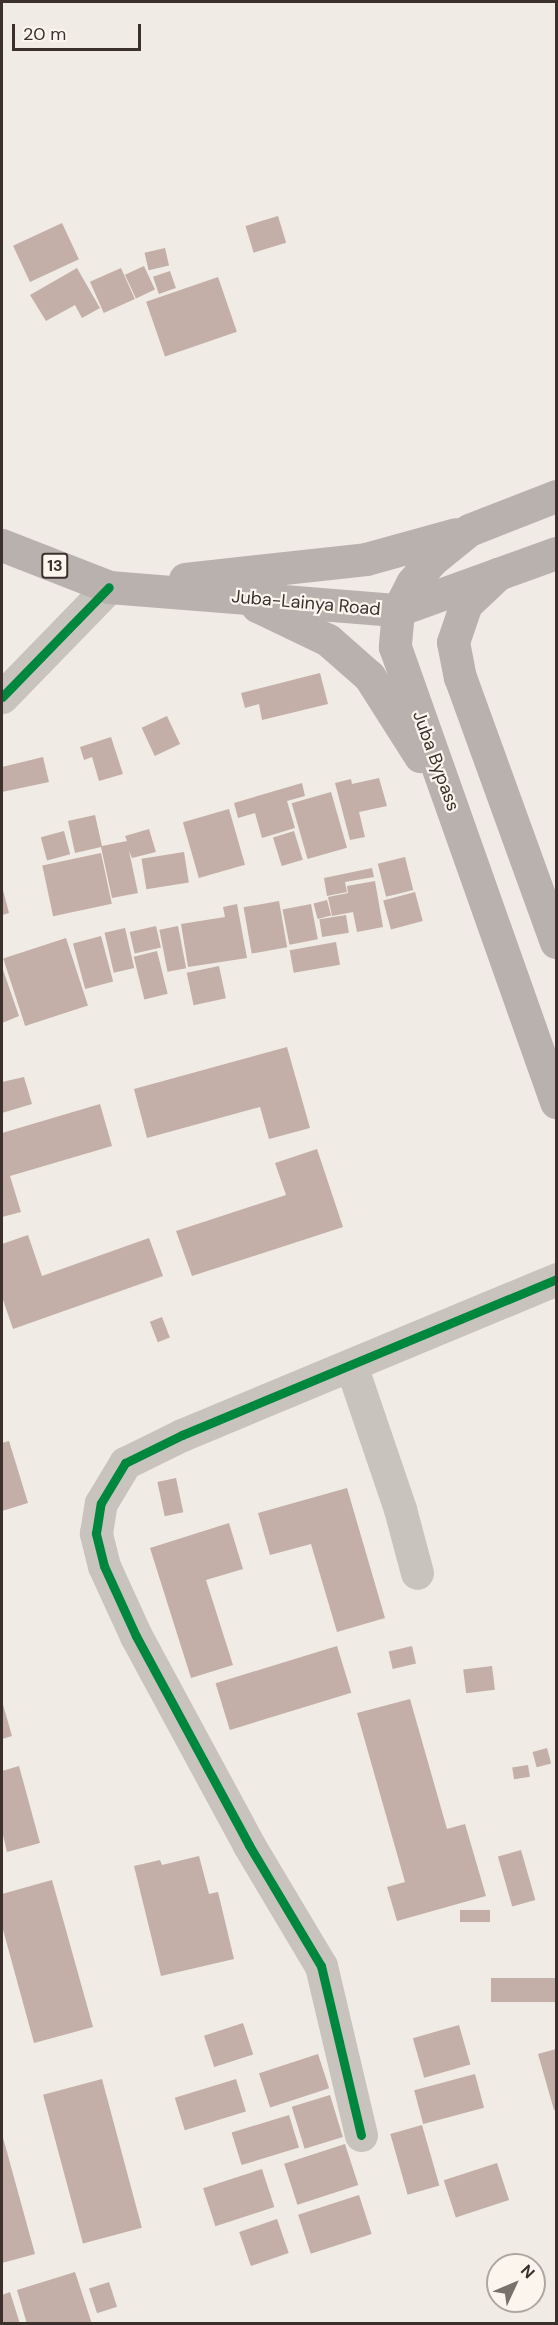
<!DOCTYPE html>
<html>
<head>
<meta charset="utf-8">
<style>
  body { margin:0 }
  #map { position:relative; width:558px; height:2325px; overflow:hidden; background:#f0ebe5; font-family:"DM Sans",sans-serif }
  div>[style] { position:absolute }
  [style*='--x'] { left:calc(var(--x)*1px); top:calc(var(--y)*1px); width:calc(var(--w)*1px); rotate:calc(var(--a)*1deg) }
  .building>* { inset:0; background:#c3afa7; transform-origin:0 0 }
  .minor>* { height:33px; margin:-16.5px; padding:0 16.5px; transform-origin:16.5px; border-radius:16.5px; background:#c9c3be }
  .major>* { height:33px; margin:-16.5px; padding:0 16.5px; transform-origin:16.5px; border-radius:16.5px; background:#b8b1ad }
  .cycleway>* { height:9px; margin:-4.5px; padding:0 4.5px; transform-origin:4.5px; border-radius:4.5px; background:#00873e }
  span { translate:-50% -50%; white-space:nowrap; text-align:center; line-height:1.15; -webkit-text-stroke:4.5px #fbf5ee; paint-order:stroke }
  .shield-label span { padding:2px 4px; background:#fbf5ee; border:2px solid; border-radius:4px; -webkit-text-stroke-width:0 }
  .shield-label { font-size:16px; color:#3b302b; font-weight:700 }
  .street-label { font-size:18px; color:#3b302b }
  .frame { position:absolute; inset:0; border:3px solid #3b302b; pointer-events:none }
  .north { position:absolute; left:486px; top:2253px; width:60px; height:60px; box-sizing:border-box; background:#fbf5ee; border:2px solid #aea6a0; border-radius:50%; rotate:46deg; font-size:16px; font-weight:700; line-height:24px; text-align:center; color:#3b302b }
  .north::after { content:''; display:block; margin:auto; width:21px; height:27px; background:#7a716c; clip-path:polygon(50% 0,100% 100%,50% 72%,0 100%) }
  .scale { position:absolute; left:12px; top:24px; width:129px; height:27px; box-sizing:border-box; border:3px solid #3b302b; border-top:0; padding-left:8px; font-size:18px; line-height:21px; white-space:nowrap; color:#3b302b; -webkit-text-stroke:4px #fbf5ee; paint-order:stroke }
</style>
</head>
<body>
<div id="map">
  <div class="building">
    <i style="left:278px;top:216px;width:28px;height:34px;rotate:73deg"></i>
    <i style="left:62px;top:223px;width:40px;height:54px;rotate:65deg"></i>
    <i style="left:165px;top:248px;width:18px;height:21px;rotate:77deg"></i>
    <i style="left:144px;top:266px;width:26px;height:21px;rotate:65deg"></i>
    <i style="clip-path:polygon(77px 268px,100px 308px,82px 318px,75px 305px,46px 321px,30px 295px)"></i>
    <i style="left:121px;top:268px;width:34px;height:34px;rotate:66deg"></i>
    <i style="left:170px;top:271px;width:18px;height:18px;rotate:71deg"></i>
    <i style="left:218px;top:277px;width:58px;height:76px;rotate:71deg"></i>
    <i style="clip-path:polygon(320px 673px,328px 704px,262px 720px,259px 704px,245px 708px,241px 693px)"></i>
    <i style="left:167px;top:716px;width:31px;height:28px;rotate:65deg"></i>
    <i style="clip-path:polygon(111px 737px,123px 774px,99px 781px,92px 757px,84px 760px,80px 747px)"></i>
    <i style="clip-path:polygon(43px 757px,49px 782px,2px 792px,2px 767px)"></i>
    <i style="clip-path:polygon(379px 778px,387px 806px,359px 812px,365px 837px,350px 840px,335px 783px,351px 779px,352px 784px)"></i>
    <i style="clip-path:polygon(302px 783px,305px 796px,287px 801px,295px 828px,262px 838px,255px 813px,238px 818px,234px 803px)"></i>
    <i style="left:331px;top:792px;width:58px;height:41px;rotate:74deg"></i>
    <i style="left:229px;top:809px;width:58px;height:48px;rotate:74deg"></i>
    <i style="clip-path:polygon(95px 815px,102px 846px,127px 841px,125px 836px,149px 829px,156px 852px,132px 858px,129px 851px,138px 893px,112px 898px,101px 847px,75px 853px,68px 821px)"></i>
    <i style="left:64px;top:831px;width:24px;height:24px;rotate:75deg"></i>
    <i style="left:294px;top:831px;width:30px;height:22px;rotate:73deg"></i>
    <i style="left:184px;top:852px;width:31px;height:43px;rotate:81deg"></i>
    <i style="left:101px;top:853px;width:52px;height:60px;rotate:78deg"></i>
    <i style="left:405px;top:857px;width:34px;height:28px;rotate:76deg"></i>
    <i style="clip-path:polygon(372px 868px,374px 877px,345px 882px,347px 892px,327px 896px,324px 878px)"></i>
    <i style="clip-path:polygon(375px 881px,383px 927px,357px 932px,353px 912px,332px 916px,328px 897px,348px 893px,347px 886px)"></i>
    <i style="clip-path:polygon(2px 886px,9px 913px,2px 915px)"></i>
    <i style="left:415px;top:892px;width:30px;height:33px;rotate:75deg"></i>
    <i style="left:327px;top:900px;width:16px;height:14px;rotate:75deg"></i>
    <i style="left:279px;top:901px;width:47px;height:36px;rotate:80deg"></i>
    <i style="clip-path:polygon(237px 904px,247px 958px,188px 967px,181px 924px,225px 917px,223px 907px)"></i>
    <i style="left:311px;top:904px;width:36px;height:29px;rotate:79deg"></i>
    <i style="left:346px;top:915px;width:18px;height:27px;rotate:81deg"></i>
    <i style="left:156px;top:926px;width:22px;height:27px;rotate:77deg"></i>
    <i style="left:178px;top:926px;width:43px;height:19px;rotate:79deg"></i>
    <i style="left:125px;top:928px;width:41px;height:21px;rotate:77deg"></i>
    <i style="left:101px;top:936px;width:47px;height:29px;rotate:75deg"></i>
    <i style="left:66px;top:938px;width:71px;height:66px;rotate:72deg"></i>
    <i style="left:336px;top:942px;width:23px;height:47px;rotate:80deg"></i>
    <i style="left:157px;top:951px;width:44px;height:24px;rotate:76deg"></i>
    <i style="left:219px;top:966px;width:33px;height:33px;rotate:78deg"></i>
    <i style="clip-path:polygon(2px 967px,19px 1016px,2px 1023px)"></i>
    <i style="clip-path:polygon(287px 1047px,310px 1128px,269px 1139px,260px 1107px,147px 1138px,134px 1089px)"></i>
    <i style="clip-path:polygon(24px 1077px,32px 1104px,2px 1113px,2px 1082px)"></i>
    <i style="clip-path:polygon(100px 1104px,112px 1146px,10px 1176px,21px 1212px,2px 1217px,2px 1133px)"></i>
    <i style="clip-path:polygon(317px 1149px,343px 1227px,192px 1276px,176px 1231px,286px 1195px,275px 1163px)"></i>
    <i style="clip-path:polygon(28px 1235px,42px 1276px,149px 1238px,163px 1276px,13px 1329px,2px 1297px,2px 1244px)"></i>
    <i style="left:162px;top:1317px;width:22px;height:13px;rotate:69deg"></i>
    <i style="clip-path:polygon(9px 1441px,28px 1503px,2px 1511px,2px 1443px)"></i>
    <i style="left:176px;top:1478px;width:35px;height:19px;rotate:78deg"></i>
    <i style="clip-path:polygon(347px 1488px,385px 1618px,337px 1632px,311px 1544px,270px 1555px,258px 1513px)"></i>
    <i style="clip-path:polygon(229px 1523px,243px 1569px,206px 1580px,233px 1665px,191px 1678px,150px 1548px)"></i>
    <i style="left:337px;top:1646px;width:49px;height:127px;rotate:73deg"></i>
    <i style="left:412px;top:1646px;width:18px;height:24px;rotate:77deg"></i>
    <i style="left:492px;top:1666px;width:24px;height:29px;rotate:83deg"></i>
    <i style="clip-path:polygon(410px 1699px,447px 1829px,465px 1824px,486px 1896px,397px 1921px,387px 1887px,405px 1882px,357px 1713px)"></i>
    <i style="clip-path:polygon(2px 1701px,12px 1736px,2px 1739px)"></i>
    <i style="left:547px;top:1748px;width:16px;height:15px;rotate:75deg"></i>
    <i style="left:528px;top:1765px;width:12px;height:16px;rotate:81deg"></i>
    <i style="clip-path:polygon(19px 1766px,40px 1843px,7px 1852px,2px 1831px,2px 1771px)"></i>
    <i style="left:521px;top:1850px;width:52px;height:24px;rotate:74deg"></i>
    <i style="clip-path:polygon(199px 1856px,209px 1894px,218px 1892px,234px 1959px,161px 1976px,134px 1866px,160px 1860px,162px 1865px)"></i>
    <i style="clip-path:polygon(52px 1880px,93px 2027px,34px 2043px,2px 1926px,2px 1894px)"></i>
    <i style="left:460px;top:1910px;width:30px;height:12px"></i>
    <i style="left:556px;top:1978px;width:24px;height:65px;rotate:90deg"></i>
    <i style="left:243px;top:2023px;width:33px;height:41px;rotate:72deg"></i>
    <i style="left:459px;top:2025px;width:41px;height:48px;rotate:74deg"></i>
    <i style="clip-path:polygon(556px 2049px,556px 2110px,554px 2110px,538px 2054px)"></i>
    <i style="left:318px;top:2054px;width:36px;height:62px;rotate:72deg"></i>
    <i style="left:475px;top:2074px;width:35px;height:63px;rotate:75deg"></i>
    <i style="left:102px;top:2079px;width:154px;height:61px;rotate:75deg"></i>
    <i style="left:236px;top:2079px;width:34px;height:64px;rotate:73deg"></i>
    <i style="left:330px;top:2095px;width:44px;height:40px;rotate:73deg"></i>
    <i style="left:289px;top:2115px;width:34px;height:60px;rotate:73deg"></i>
    <i style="left:422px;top:2125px;width:63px;height:33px;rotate:74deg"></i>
    <i style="clip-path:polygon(2px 2134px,35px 2254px,2px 2263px)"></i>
    <i style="left:345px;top:2144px;width:43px;height:64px;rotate:72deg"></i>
    <i style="left:497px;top:2163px;width:39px;height:56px;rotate:72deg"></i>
    <i style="left:262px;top:2169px;width:40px;height:62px;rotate:72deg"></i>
    <i style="left:359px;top:2195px;width:41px;height:64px;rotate:72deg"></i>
    <i style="left:277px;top:2219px;width:36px;height:40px;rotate:71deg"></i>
    <i style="clip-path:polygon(75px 2272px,92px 2324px,27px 2324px,17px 2290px)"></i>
    <i style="left:109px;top:2282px;width:26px;height:21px;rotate:72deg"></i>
    <i style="clip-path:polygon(10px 2292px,20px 2324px,2px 2324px,2px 2295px)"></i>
  </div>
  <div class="minor">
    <i style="--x:2;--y:697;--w:153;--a:-45.8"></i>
    <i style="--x:351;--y:1365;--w:152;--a:71.2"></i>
    <i style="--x:400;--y:1509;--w:66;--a:75.1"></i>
    <i style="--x:361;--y:2135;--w:174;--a:-103.3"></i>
    <i style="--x:321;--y:1966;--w:141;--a:-120.8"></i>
    <i style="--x:249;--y:1845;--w:238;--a:-118.4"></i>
    <i style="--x:136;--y:1636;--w:77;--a:-114.6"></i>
    <i style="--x:104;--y:1566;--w:34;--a:-104"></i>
    <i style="--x:96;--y:1533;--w:30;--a:-81"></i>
    <i style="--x:101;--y:1503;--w:47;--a:-59"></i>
    <i style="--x:125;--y:1463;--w:64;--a:-26.2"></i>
    <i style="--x:182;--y:1435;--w:405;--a:-22.6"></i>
  </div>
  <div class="major">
    <i style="--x:556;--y:496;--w:93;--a:158.7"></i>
    <i style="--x:469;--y:530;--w:48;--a:141"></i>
    <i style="--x:432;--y:560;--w:30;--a:131"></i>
    <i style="--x:412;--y:583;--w:30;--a:117"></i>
    <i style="--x:398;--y:610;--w:37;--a:95"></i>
    <i style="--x:395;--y:647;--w:483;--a:70.5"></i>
    <i style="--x:2;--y:545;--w:115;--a:21.4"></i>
    <i style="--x:109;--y:587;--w:290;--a:4.6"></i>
    <i style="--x:398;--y:610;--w:106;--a:-19.8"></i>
    <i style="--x:556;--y:553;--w:62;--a:160.1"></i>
    <i style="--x:498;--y:574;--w:44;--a:136.8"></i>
    <i style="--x:466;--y:604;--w:40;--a:108.9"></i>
    <i style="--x:453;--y:642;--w:36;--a:79"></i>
    <i style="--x:460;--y:677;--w:282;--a:70.1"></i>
    <i style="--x:185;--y:579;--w:182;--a:-6.3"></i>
    <i style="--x:366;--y:559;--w:93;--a:-15.5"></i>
    <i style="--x:257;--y:606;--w:79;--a:25.6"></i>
    <i style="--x:328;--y:640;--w:55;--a:41.3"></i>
    <i style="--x:369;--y:676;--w:95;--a:57.5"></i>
  </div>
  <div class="cycleway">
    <i style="--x:2;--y:697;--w:153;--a:-45.8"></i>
    <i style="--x:361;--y:2135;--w:174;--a:-103.3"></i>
    <i style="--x:321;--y:1966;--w:141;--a:-120.8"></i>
    <i style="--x:249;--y:1845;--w:238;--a:-118.4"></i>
    <i style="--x:136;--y:1636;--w:77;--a:-114.6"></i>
    <i style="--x:104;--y:1566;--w:34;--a:-104"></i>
    <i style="--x:96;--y:1533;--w:30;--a:-81"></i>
    <i style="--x:101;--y:1503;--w:47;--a:-59"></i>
    <i style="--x:125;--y:1463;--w:64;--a:-26.2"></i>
    <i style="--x:182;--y:1435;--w:405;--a:-22.6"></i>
  </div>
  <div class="shield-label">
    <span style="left:55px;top:566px">13</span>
  </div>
  <div class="street-label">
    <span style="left:306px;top:603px;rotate:5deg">Juba-Lainya Road</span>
    <span style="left:436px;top:761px;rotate:70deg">Juba Bypass</span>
  </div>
  <div class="frame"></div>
  <div class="north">N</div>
  <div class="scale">20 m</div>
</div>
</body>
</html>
